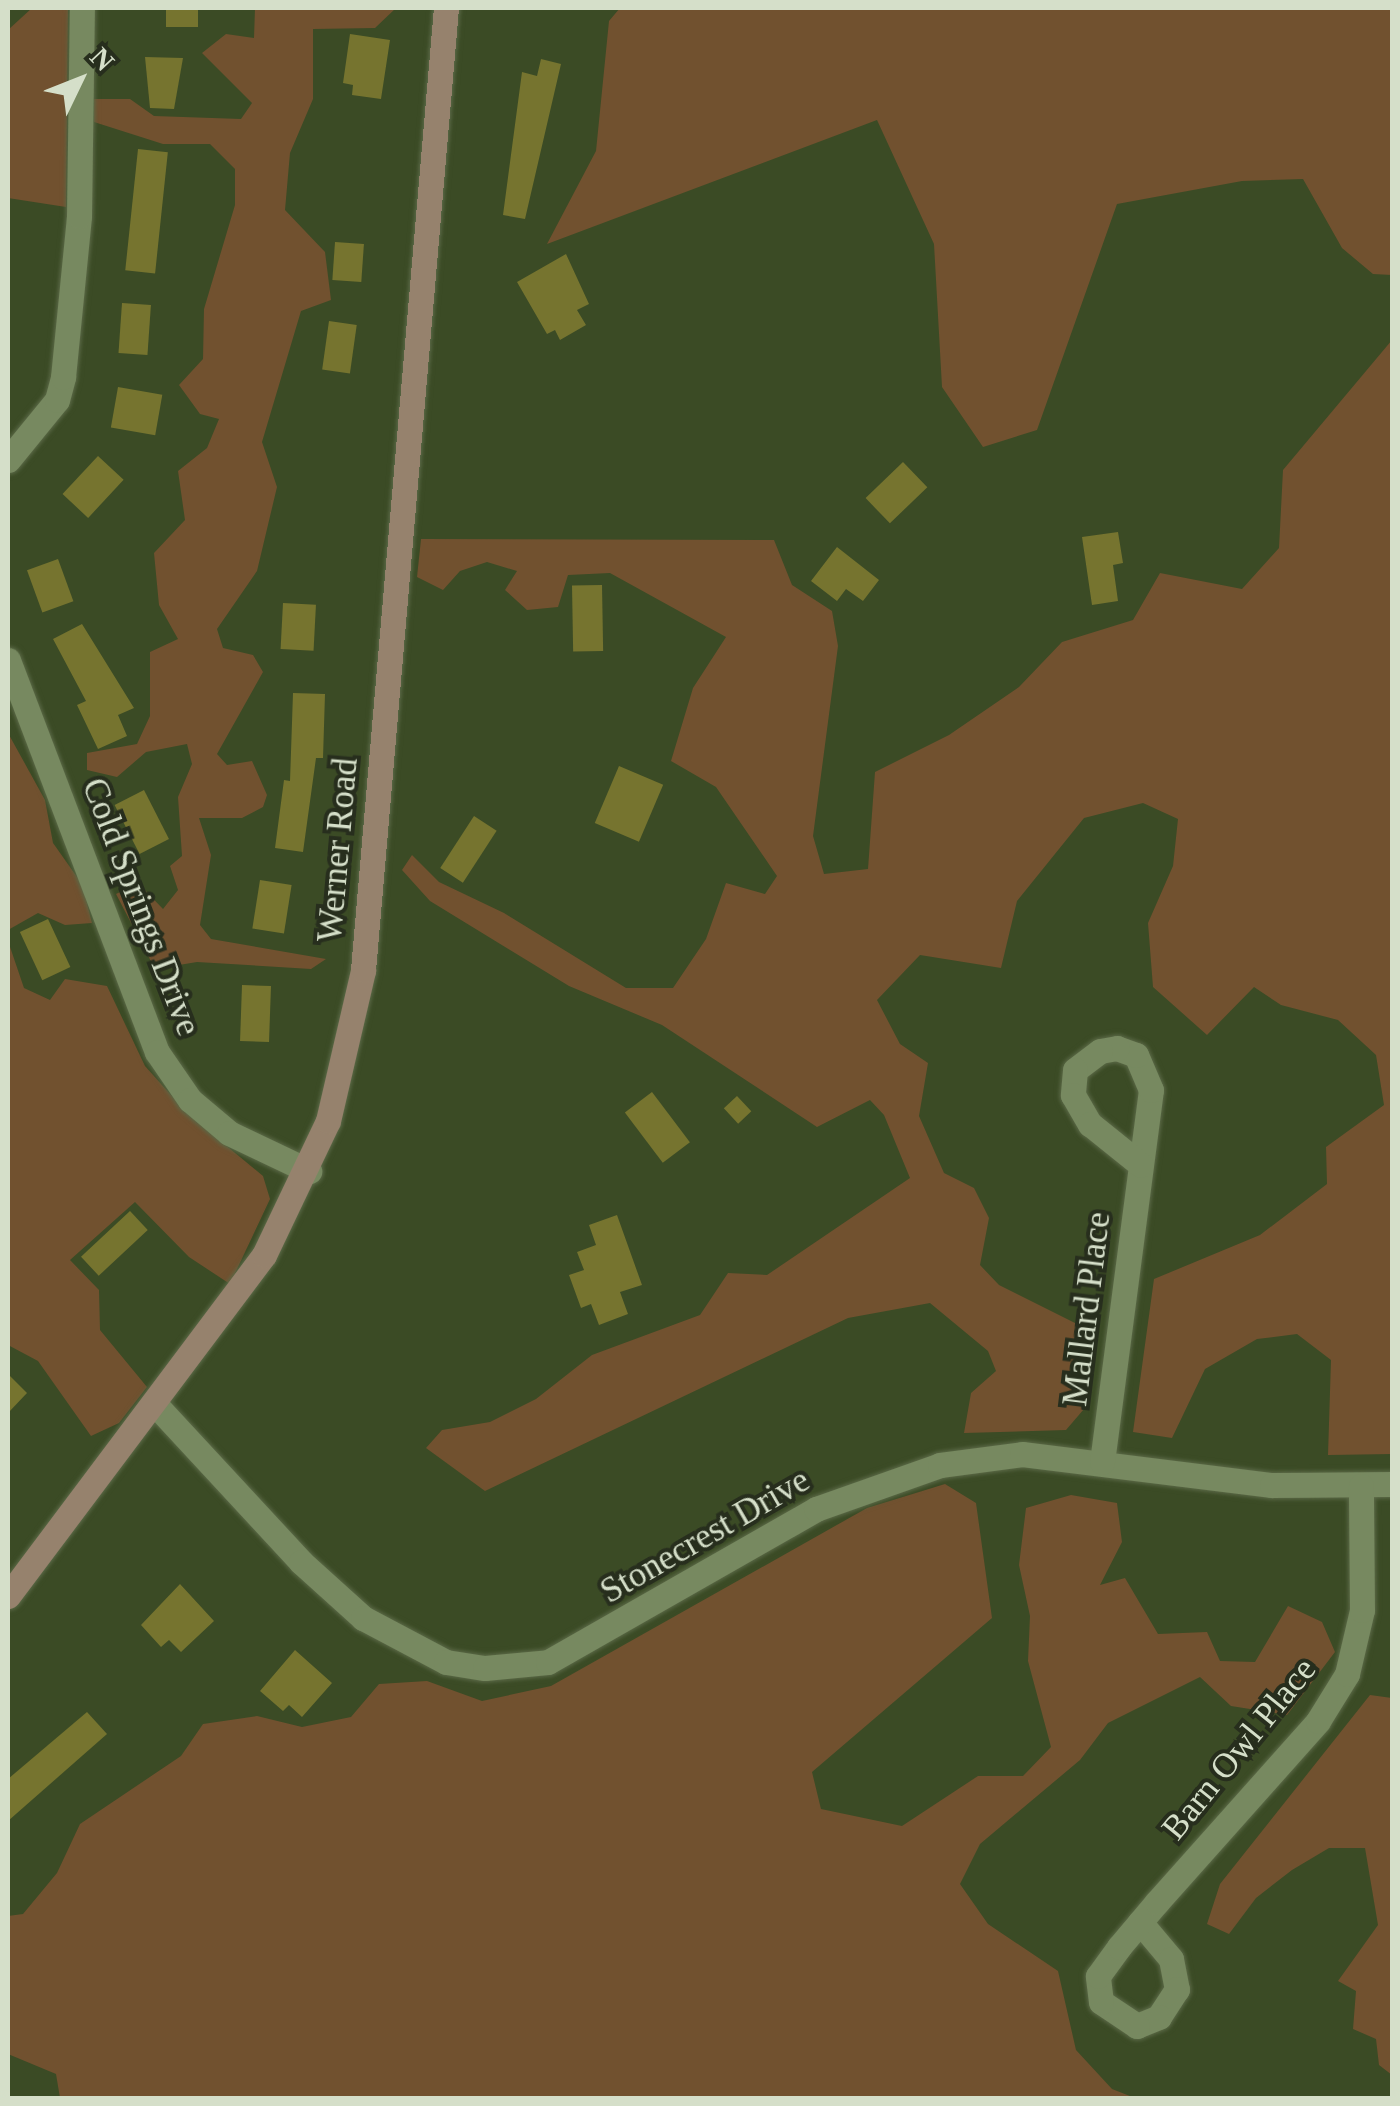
<!DOCTYPE html>
<html>
<head>
<meta charset="utf-8">
<style>
  body { margin:0 }
  #map { position:relative; width:1400px; height:2106px; overflow:hidden; background:#3b4b25; font-family:"Times New Roman",serif }
  div>[style] { position:absolute }
  [style*='--x'] { left:calc(var(--x)*1px); top:calc(var(--y)*1px); width:calc(var(--w)*1px); rotate:calc(var(--a)*1deg) }
  .green>* { inset:0; background:#71512f }
  .building>* { inset:0; background:#76742f; transform-origin:0 0 }
  .roads { filter:drop-shadow(0 0 2px #5b6947) drop-shadow(0 0 2px #5b6947) }
  .street>* { height:25px; margin:-12.5px; padding:0 12.5px; transform-origin:12.5px; border-radius:12.5px; background:#778960 }
  .secondary>* { height:25px; margin:-12.5px; padding:0 12.5px; transform-origin:12.5px; border-radius:12.5px; background:#96826d }
  span { translate:-50% -50%; white-space:nowrap; text-align:center; line-height:1.15; -webkit-text-stroke:8px #272e1d; paint-order:stroke }
  .street-label { font-size:35px; color:#d5dfc9 }
  .frame { position:absolute; inset:0; border:10px solid #d5dfc9; pointer-events:none }
  .north { position:absolute; left:30px; top:30px; width:100px; height:100px; -webkit-text-stroke:8px #272e1d; paint-order:stroke; rotate:47deg; font-size:28px; font-weight:700; line-height:40px; text-align:center; color:#d5dfc9 }
  .north::after { content:''; display:block; margin:auto; width:35px; height:45px; background:#d5dfc9; clip-path:polygon(50% 0,100% 100%,50% 72%,0 100%) }
</style>
</head>
<body>
<div id="map">
  <div class="green">
    <i style="clip-path:polygon(32px 8px,68px 8px,66px 207px,8px 198px,8px 30px)"></i>
    <i style="clip-path:polygon(255px 8px,396px 8px,375px 28px,313px 29px,313px 99px,290px 153px,285px 210px,325px 252px,331px 300px,301px 311px,262px 442px,277px 487px,257px 571px,217px 629px,223px 648px,253px 655px,263px 672px,217px 754px,227px 765px,252px 761px,267px 795px,263px 807px,242px 818px,199px 818px,211px 855px,200px 925px,211px 939px,326px 959px,311px 969px,197px 962px,155px 969px,116px 894px,138px 883px,163px 909px,178px 890px,170px 866px,182px 856px,178px 797px,192px 764px,187px 744px,146px 752px,117px 777px,87px 770px,87px 753px,137px 744px,150px 716px,150px 652px,178px 639px,159px 605px,154px 553px,185px 520px,178px 471px,207px 448px,219px 419px,200px 414px,179px 385px,203px 359px,204px 309px,235px 205px,235px 169px,210px 144px,163px 144px,94px 122px,94px 99px,130px 99px,154px 116px,241px 119px,252px 103px,202px 53px,226px 34px,254px 38px)"></i>
    <i style="clip-path:polygon(620px 8px,1392px 8px,1392px 275px,1373px 274px,1342px 248px,1303px 179px,1242px 181px,1117px 204px,1037px 430px,983px 447px,942px 387px,934px 244px,877px 120px,547px 244px,596px 151px,609px 21px)"></i>
    <i style="clip-path:polygon(1392px 340px,1392px 1454px,1328px 1455px,1331px 1360px,1297px 1334px,1257px 1339px,1205px 1369px,1172px 1438px,1133px 1432px,1154px 1279px,1260px 1235px,1327px 1184px,1326px 1147px,1384px 1105px,1376px 1055px,1338px 1020px,1281px 1005px,1254px 987px,1207px 1035px,1153px 987px,1148px 923px,1173px 866px,1178px 819px,1143px 803px,1084px 818px,1017px 901px,1001px 968px,920px 955px,877px 1000px,900px 1044px,928px 1063px,919px 1116px,944px 1173px,974px 1188px,989px 1218px,980px 1265px,999px 1285px,1077px 1324px,1088px 1362px,1084px 1409px,1066px 1430px,964px 1433px,971px 1393px,996px 1371px,988px 1351px,930px 1303px,848px 1318px,485px 1491px,426px 1448px,442px 1430px,490px 1422px,536px 1399px,592px 1355px,700px 1315px,728px 1273px,767px 1275px,910px 1178px,884px 1115px,870px 1100px,817px 1127px,662px 1025px,569px 986px,430px 901px,402px 870px,412px 855px,439px 882px,504px 913px,626px 988px,673px 988px,706px 939px,726px 883px,765px 894px,777px 876px,716px 787px,671px 761px,693px 688px,726px 637px,610px 573px,568px 575px,558px 607px,527px 610px,505px 590px,517px 571px,487px 562px,460px 571px,443px 590px,417px 577px,421px 539px,774px 540px,792px 585px,832px 611px,838px 646px,813px 836px,824px 874px,868px 869px,875px 772px,949px 735px,1019px 687px,1062px 642px,1133px 620px,1160px 573px,1242px 589px,1279px 548px,1283px 470px)"></i>
    <i style="clip-path:polygon(8px 733px,45px 800px,53px 843px,82px 884px,92px 923px,65px 925px,38px 913px,8px 930px)"></i>
    <i style="clip-path:polygon(8px 941px,24px 988px,50px 1000px,65px 979px,107px 986px,145px 1066px,188px 1114px,263px 1176px,270px 1199px,230px 1284px,189px 1257px,135px 1202px,70px 1260px,99px 1290px,100px 1330px,147px 1387px,119px 1423px,91px 1436px,38px 1361px,8px 1345px)"></i>
    <i style="clip-path:polygon(945px 1484px,976px 1503px,992px 1618px,812px 1772px,821px 1809px,902px 1826px,978px 1776px,1023px 1776px,1051px 1747px,1028px 1661px,1030px 1616px,1019px 1565px,1026px 1508px,1071px 1495px,1117px 1503px,1122px 1542px,1100px 1585px,1125px 1578px,1158px 1634px,1207px 1632px,1220px 1661px,1255px 1662px,1288px 1606px,1322px 1622px,1335px 1652px,1287px 1715px,1231px 1706px,1200px 1677px,1108px 1723px,1080px 1760px,980px 1844px,960px 1884px,988px 1924px,1058px 1971px,1076px 2050px,1112px 2089px,1135px 2098px,60px 2098px,56px 2074px,8px 2054px,8px 1916px,23px 1914px,57px 1873px,80px 1824px,181px 1756px,203px 1724px,257px 1716px,302px 1727px,351px 1717px,379px 1684px,427px 1681px,482px 1701px,551px 1686px,867px 1508px)"></i>
    <i style="clip-path:polygon(1370px 1695px,1392px 1698px,1392px 2075px,1379px 2065px,1376px 2039px,1353px 2029px,1356px 1991px,1338px 1981px,1378px 1925px,1365px 1848px,1329px 1848px,1292px 1870px,1256px 1898px,1229px 1934px,1207px 1924px,1220px 1884px)"></i>
  </div>
  <div class="building">
    <i style="left:166px;top:8px;width:32px;height:19px"></i>
    <i style="clip-path:polygon(350px 34px,390px 40px,381px 99px,352px 95px,353px 85px,343px 83px)"></i>
    <i style="clip-path:polygon(145px 57px,183px 58px,174px 109px,150px 108px)"></i>
    <i style="clip-path:polygon(541px 59px,561px 64px,525px 219px,503px 215px,522px 72px,537px 76px)"></i>
    <i style="left:138px;top:149px;width:30px;height:122px;rotate:6deg"></i>
    <i style="left:335px;top:242px;width:29px;height:38px;rotate:4deg"></i>
    <i style="clip-path:polygon(566px 254px,589px 304px,577px 310px,586px 325px,560px 340px,555px 330px,547px 334px,517px 282px)"></i>
    <i style="left:122px;top:303px;width:29px;height:50px;rotate:4deg"></i>
    <i style="left:329px;top:321px;width:28px;height:49px;rotate:8deg"></i>
    <i style="left:118px;top:387px;width:45px;height:41px;rotate:10deg"></i>
    <i style="left:98px;top:456px;width:35px;height:52px;rotate:43deg"></i>
    <i style="left:903px;top:462px;width:35px;height:52px;rotate:46deg"></i>
    <i style="clip-path:polygon(1118px 532px,1123px 563px,1113px 565px,1118px 601px,1092px 605px,1082px 537px)"></i>
    <i style="clip-path:polygon(837px 547px,879px 580px,863px 601px,846px 589px,837px 601px,811px 581px)"></i>
    <i style="left:58px;top:559px;width:45px;height:33px;rotate:70deg"></i>
    <i style="left:602px;top:585px;width:66px;height:30px;rotate:89deg"></i>
    <i style="left:283px;top:603px;width:33px;height:46px;rotate:3deg"></i>
    <i style="clip-path:polygon(82px 624px,134px 708px,118px 715px,127px 736px,98px 749px,77px 705px,86px 701px,53px 639px)"></i>
    <i style="clip-path:polygon(293px 693px,325px 694px,323px 758px,316px 758px,303px 852px,275px 848px,284px 780px,290px 781px)"></i>
    <i style="left:619px;top:766px;width:48px;height:62px;rotate:23deg"></i>
    <i style="left:144px;top:790px;width:55px;height:33px;rotate:63deg"></i>
    <i style="left:474px;top:816px;width:27px;height:62px;rotate:33deg"></i>
    <i style="left:260px;top:880px;width:32px;height:49px;rotate:9deg"></i>
    <i style="left:48px;top:919px;width:53px;height:31px;rotate:65deg"></i>
    <i style="left:242px;top:985px;width:29px;height:56px;rotate:2deg"></i>
    <i style="left:652px;top:1092px;width:63px;height:34px;rotate:53deg"></i>
    <i style="left:737px;top:1096px;width:21px;height:18px;rotate:47deg"></i>
    <i style="left:130px;top:1211px;width:26px;height:67px;rotate:47deg"></i>
    <i style="clip-path:polygon(617px 1215px,642px 1285px,620px 1292px,628px 1314px,599px 1325px,591px 1304px,581px 1308px,569px 1275px,584px 1270px,577px 1252px,596px 1245px,589px 1225px)"></i>
    <i style="clip-path:polygon(8px 1374px,27px 1393px,8px 1413px)"></i>
    <i style="clip-path:polygon(180px 1584px,214px 1621px,181px 1652px,169px 1640px,161px 1647px,141px 1625px)"></i>
    <i style="clip-path:polygon(295px 1650px,332px 1683px,302px 1717px,289px 1705px,283px 1711px,260px 1691px)"></i>
    <i style="clip-path:polygon(87px 1712px,107px 1734px,8px 1821px,8px 1779px)"></i>
  </div>
  <div class="roads">
    <div class="street">
      <i style="--x:8;--y:460;--w:77;--a:-50.8"></i>
      <i style="--x:57;--y:400;--w:24;--a:-75"></i>
      <i style="--x:63;--y:377;--w:162;--a:-84.3"></i>
      <i style="--x:79;--y:216;--w:208;--a:-89.2"></i>
      <i style="--x:8;--y:660;--w:419;--a:69.2"></i>
      <i style="--x:157;--y:1052;--w:58;--a:55.5"></i>
      <i style="--x:190;--y:1100;--w:51;--a:40.2"></i>
      <i style="--x:229;--y:1133;--w:89;--a:25.4"></i>
      <i style="--x:154;--y:1403;--w:217;--a:47.2"></i>
      <i style="--x:301;--y:1562;--w:84;--a:42.1"></i>
      <i style="--x:363;--y:1618;--w:94;--a:27.9"></i>
      <i style="--x:446;--y:1662;--w:39;--a:9"></i>
      <i style="--x:485;--y:1668;--w:63;--a:-5.4"></i>
      <i style="--x:548;--y:1662;--w:309;--a:-29.7"></i>
      <i style="--x:816;--y:1509;--w:132;--a:-19.5"></i>
      <i style="--x:940;--y:1465;--w:83;--a:-7.6"></i>
      <i style="--x:1022;--y:1454;--w:252;--a:7.1"></i>
      <i style="--x:1272;--y:1485;--w:120;--a:-0.5"></i>
      <i style="--x:1102;--y:1462;--w:375;--a:-82.5"></i>
      <i style="--x:1151;--y:1090;--w:38;--a:-113"></i>
      <i style="--x:1136;--y:1055;--w:20;--a:-160"></i>
      <i style="--x:1117;--y:1048;--w:17;--a:170"></i>
      <i style="--x:1100;--y:1051;--w:31;--a:143"></i>
      <i style="--x:1075;--y:1070;--w:25;--a:95"></i>
      <i style="--x:1073;--y:1095;--w:34;--a:60"></i>
      <i style="--x:1090;--y:1124;--w:65;--a:38.8"></i>
      <i style="--x:1140;--y:1922;--w:48;--a:50"></i>
      <i style="--x:1171;--y:1959;--w:31;--a:79"></i>
      <i style="--x:1177;--y:1989;--w:33;--a:123"></i>
      <i style="--x:1159;--y:2017;--w:24;--a:158"></i>
      <i style="--x:1137;--y:2026;--w:43;--a:-146.3"></i>
      <i style="--x:1101;--y:2002;--w:26;--a:-97"></i>
      <i style="--x:1098;--y:1976;--w:36;--a:-54"></i>
      <i style="--x:1119;--y:1947;--w:59;--a:-49.8"></i>
      <i style="--x:1157;--y:1902;--w:242;--a:-48.3"></i>
      <i style="--x:1318;--y:1721;--w:55;--a:-58.3"></i>
      <i style="--x:1347;--y:1674;--w:66;--a:-76.8"></i>
      <i style="--x:1362;--y:1610;--w:124;--a:-90.5"></i>
    </div>
    <div class="secondary">
      <i style="--x:8;--y:1596;--w:426;--a:-53.1"></i>
      <i style="--x:264;--y:1255;--w:148;--a:-64.5"></i>
      <i style="--x:328;--y:1121;--w:155;--a:-76.9"></i>
      <i style="--x:363;--y:970;--w:966;--a:-85.07"></i>
    </div>
  </div>
  <div class="street-label">
    <span style="left:338px;top:850px;rotate:-85deg">Werner Road</span>
    <span style="left:141px;top:907px;rotate:69deg">Cold Springs Drive</span>
    <span style="left:1087px;top:1309px;rotate:-83deg">Mallard Place</span>
    <span style="left:705px;top:1536px;rotate:-30deg">Stonecrest Drive</span>
    <span style="left:1239px;top:1749px;rotate:-51deg">Barn Owl Place</span>
  </div>
  <div class="frame"></div>
  <div class="north">N</div>
</div>
</body>
</html>
